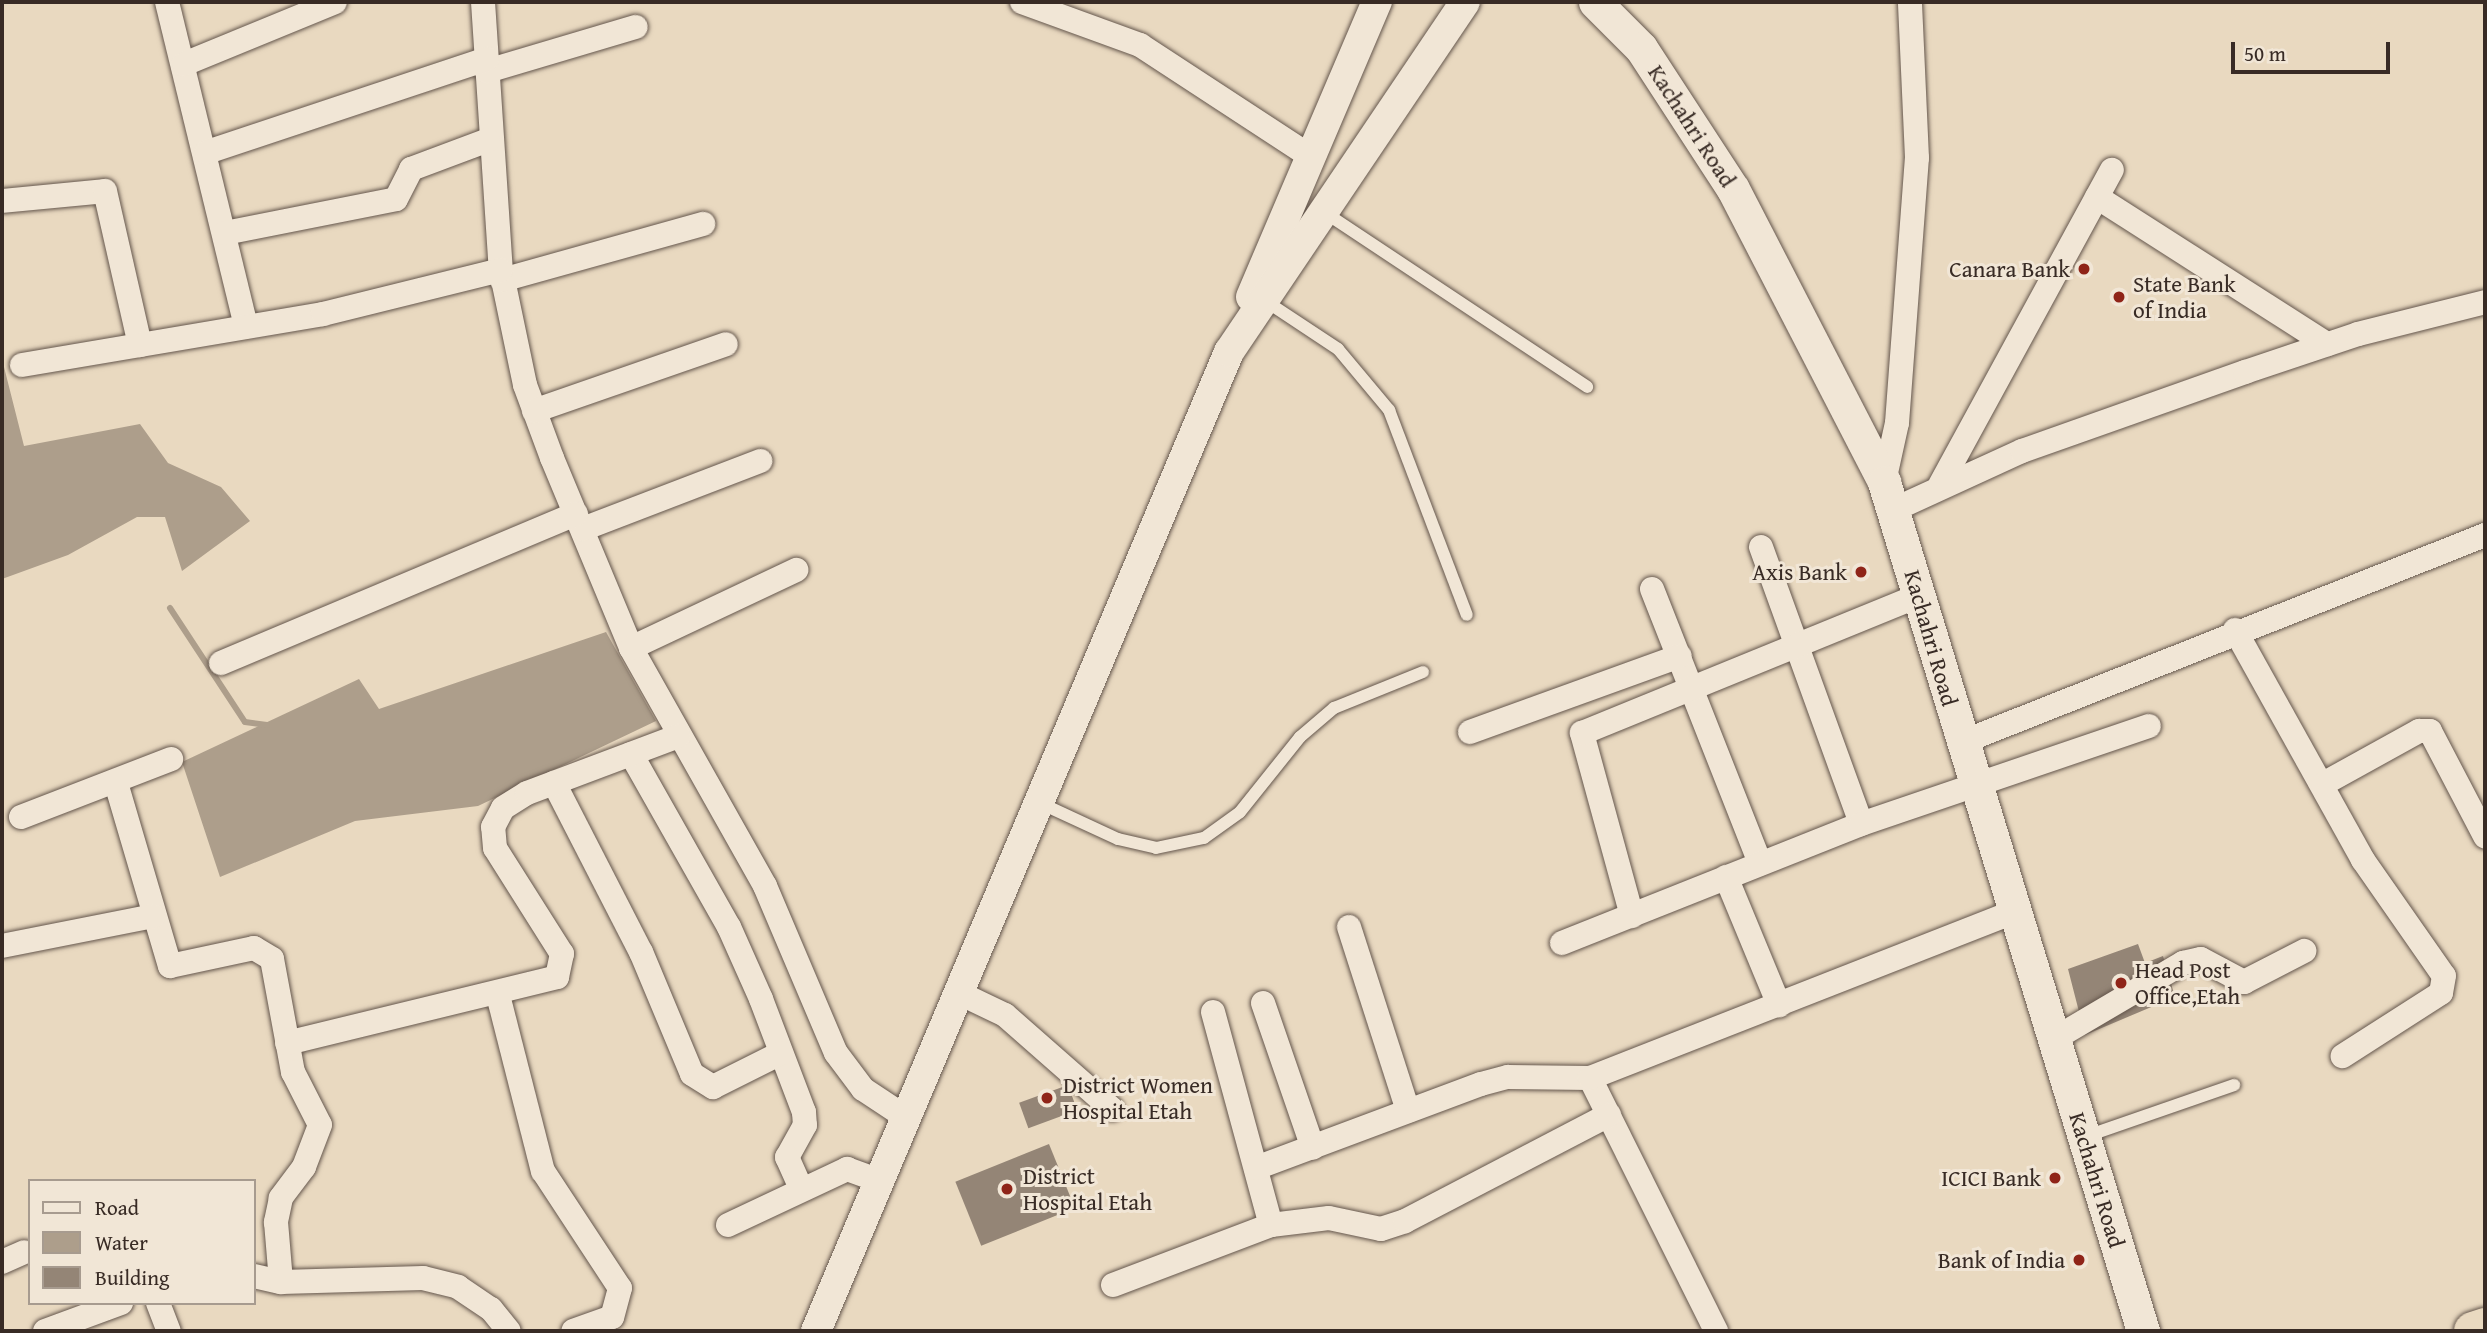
<!DOCTYPE html>
<html>
<head>
<meta charset="utf-8">
<style>
  body { margin:0 }
  #map { position:relative; width:2487px; height:1333px; overflow:hidden; background:#e9d9c0; font-family:"Gentium Book Plus",serif }
  div>[style] { position:absolute }
  [style*='--x'] { left:calc(var(--x)*1px); top:calc(var(--y)*1px); width:calc(var(--w)*1px); rotate:calc(var(--a)*1deg) }
  .water>* { inset:0; background:#ad9e8b }
  .stream>* { height:6px; margin:-3px; padding:0 3px; transform-origin:3px; border-radius:3px; background:#ad9e8b }
  .building>* { inset:0; background:#948576; transform-origin:0 0 }
  .roads { filter:drop-shadow(0 0 2px #64564c) drop-shadow(0 0 2px #64564c) }
  .service>* { height:12px; margin:-6px; padding:0 6px; transform-origin:6px; border-radius:6px; background:#f1e6d6 }
  .minor>* { height:24px; margin:-12px; padding:0 12px; transform-origin:12px; border-radius:12px; background:#f1e6d6 }
  .tertiary>* { height:30px; margin:-15px; padding:0 15px; transform-origin:15px; border-radius:15px; background:#f1e6d6 }
  .secondary>* { height:33px; margin:-16.5px; padding:0 16.5px; transform-origin:16.5px; border-radius:16.5px; background:#f1e6d6 }
  .trunk>* { height:38px; margin:-19px; padding:0 19px; transform-origin:19px; border-radius:19px; background:#e9d9c0 }
  .dots>* { width:19px; height:19px; translate:-50% -50%; box-sizing:border-box; border:4px solid #f1e6d6; border-radius:50% }
  span { translate:-50% -50%; white-space:nowrap; text-align:center; line-height:1.15; -webkit-text-stroke:6px #f1e6d6; paint-order:stroke }
  .street-label { font-size:23px; color:#382b25 }
  .poi-label { font-size:23px; color:#382b25 }
  .right { translate:-100% -50%; text-align:right }
  .left { translate:0 -50%; text-align:left }
  .frame { position:absolute; inset:0; border:4px solid #382b25; pointer-events:none }
  .legend { position:absolute; left:28px; top:1179px; width:228px; height:126px; box-sizing:border-box; background:#f1e6d6; border:2px solid #a79b8f; margin:0; padding:9px 12px; list-style:none; font-size:21px; color:#382b25 }
  .legend li { display:flex; align-items:center; gap:14px; height:35px }
  .legend b { width:35px; border:2px solid #a79b8f }
  .scale { position:absolute; left:2231px; top:42px; width:159px; height:32px; box-sizing:border-box; border:4px solid #382b25; border-top:0; padding-left:9px; font-size:21px; line-height:24px; white-space:nowrap; color:#382b25; -webkit-text-stroke:5px #f1e6d6; paint-order:stroke }
</style>
</head>
<body>
<div id="map">
  <div class="water">
    <i style="clip-path:polygon(2px 359px,24px 446px,140px 424px,168px 463px,221px 487px,250px 521px,182px 571px,165px 517px,137px 517px,68px 555px,2px 579px)"></i>
    <i style="clip-path:polygon(606px 632px,656px 721px,478px 806px,355px 821px,220px 877px,182px 762px,359px 679px,379px 709px)"></i>
  </div>
  <div class="stream">
    <i style="--x:170;--y:608;--w:136;--a:56.7"></i>
    <i style="--x:245;--y:722;--w:22;--a:8"></i>
  </div>
  <div class="building">
    <i style="clip-path:polygon(2138px 944px,2145px 963px,2163px 956px,2175px 997px,2085px 1035px,2068px 969px)"></i>
    <i style="left:1068px;top:1085px;width:27px;height:52px;rotate:70deg"></i>
    <i style="left:1049px;top:1144px;width:69px;height:101px;rotate:68deg"></i>
  </div>
  <div class="roads">
    <div class="service">
      <i style="--x:1324;--y:212;--w:316;--a:33.6"></i>
      <i style="--x:1264;--y:300;--w:89;--a:33.5"></i>
      <i style="--x:1338;--y:349;--w:80;--a:50.1"></i>
      <i style="--x:1389;--y:410;--w:219;--a:69.2"></i>
      <i style="--x:1040;--y:803;--w:86;--a:24.8"></i>
      <i style="--x:1118;--y:839;--w:39;--a:13"></i>
      <i style="--x:1156;--y:848;--w:49;--a:-11.8"></i>
      <i style="--x:1204;--y:838;--w:44;--a:-35.8"></i>
      <i style="--x:1240;--y:812;--w:96;--a:-51.3"></i>
      <i style="--x:1300;--y:737;--w:45;--a:-40.5"></i>
      <i style="--x:1334;--y:708;--w:96;--a:-22"></i>
      <i style="--x:2084;--y:1137;--w:159;--a:-19.1"></i>
    </div>
    <div class="minor">
      <i style="--x:167;--y:2;--w:334;--a:76.3"></i>
      <i style="--x:483;--y:2;--w:269;--a:86.2"></i>
      <i style="--x:501;--y:270;--w:117;--a:78.2"></i>
      <i style="--x:525;--y:385;--w:78;--a:69.7"></i>
      <i style="--x:552;--y:458;--w:206;--a:67.4"></i>
      <i style="--x:631;--y:648;--w:273;--a:60.6"></i>
      <i style="--x:765;--y:886;--w:181;--a:67"></i>
      <i style="--x:836;--y:1053;--w:45;--a:53.1"></i>
      <i style="--x:863;--y:1089;--w:53;--a:33.4"></i>
      <i style="--x:1022;--y:2;--w:126;--a:20"></i>
      <i style="--x:1140;--y:45;--w:201;--a:33.2"></i>
      <i style="--x:184;--y:64;--w:163;--a:-22.3"></i>
      <i style="--x:487;--y:71;--w:155;--a:-16.5"></i>
      <i style="--x:207;--y:152;--w:295;--a:-18.4"></i>
      <i style="--x:2097;--y:197;--w:273;--a:32.6"></i>
      <i style="--x:2;--y:201;--w:103;--a:-5.5"></i>
      <i style="--x:105;--y:191;--w:158;--a:77.2"></i>
      <i style="--x:225;--y:233;--w:174;--a:-11.2"></i>
      <i style="--x:396;--y:199;--w:34;--a:-63"></i>
      <i style="--x:411;--y:169;--w:82;--a:-20.6"></i>
      <i style="--x:502;--y:280;--w:209;--a:-15.6"></i>
      <i style="--x:22;--y:365;--w:305;--a:-9.6"></i>
      <i style="--x:323;--y:314;--w:183;--a:-13.9"></i>
      <i style="--x:534;--y:411;--w:203;--a:-19.2"></i>
      <i style="--x:1884;--y:482;--w:60;--a:-77.6"></i>
      <i style="--x:1897;--y:423;--w:266;--a:-85.7"></i>
      <i style="--x:1917;--y:158;--w:156;--a:-92.6"></i>
      <i style="--x:1940;--y:485;--w:359;--a:-61.4"></i>
      <i style="--x:1893;--y:510;--w:142;--a:-24.6"></i>
      <i style="--x:2022;--y:451;--w:237;--a:-19.5"></i>
      <i style="--x:2245;--y:372;--w:119;--a:-18.6"></i>
      <i style="--x:2358;--y:334;--w:131;--a:-14.1"></i>
      <i style="--x:583;--y:529;--w:190;--a:-21"></i>
      <i style="--x:1761;--y:547;--w:294;--a:70.1"></i>
      <i style="--x:1652;--y:589;--w:295;--a:68.5"></i>
      <i style="--x:2235;--y:630;--w:263;--a:60.9"></i>
      <i style="--x:2363;--y:860;--w:141;--a:55.1"></i>
      <i style="--x:2444;--y:976;--w:17;--a:100"></i>
      <i style="--x:2441;--y:993;--w:117;--a:147.3"></i>
      <i style="--x:631;--y:648;--w:183;--a:-25.3"></i>
      <i style="--x:221;--y:663;--w:385;--a:-22.8"></i>
      <i style="--x:1470;--y:732;--w:223;--a:-19.9"></i>
      <i style="--x:1960;--y:743;--w:565;--a:-21.61"></i>
      <i style="--x:631;--y:754;--w:199;--a:60.5"></i>
      <i style="--x:729;--y:927;--w:79;--a:66"></i>
      <i style="--x:761;--y:999;--w:121;--a:69.2"></i>
      <i style="--x:804;--y:1112;--w:13;--a:86"></i>
      <i style="--x:805;--y:1125;--w:37;--a:119"></i>
      <i style="--x:787;--y:1157;--w:35;--a:66"></i>
      <i style="--x:116;--y:783;--w:191;--a:73.6"></i>
      <i style="--x:170;--y:966;--w:86;--a:-12.1"></i>
      <i style="--x:254;--y:948;--w:21;--a:31"></i>
      <i style="--x:272;--y:959;--w:115;--a:79.5"></i>
      <i style="--x:293;--y:1072;--w:59;--a:63"></i>
      <i style="--x:320;--y:1125;--w:45;--a:110.9"></i>
      <i style="--x:304;--y:1167;--w:39;--a:127"></i>
      <i style="--x:281;--y:1198;--w:25;--a:102"></i>
      <i style="--x:276;--y:1222;--w:60;--a:85.2"></i>
      <i style="--x:554;--y:783;--w:190;--a:62.8"></i>
      <i style="--x:641;--y:952;--w:132;--a:67.3"></i>
      <i style="--x:692;--y:1074;--w:25;--a:32"></i>
      <i style="--x:713;--y:1087;--w:76;--a:-26.6"></i>
      <i style="--x:2323;--y:784;--w:110;--a:-28.9"></i>
      <i style="--x:2419;--y:731;--w:11;--a:0"></i>
      <i style="--x:2430;--y:731;--w:119;--a:62.4"></i>
      <i style="--x:21;--y:817;--w:161;--a:-21.1"></i>
      <i style="--x:1726;--y:877;--w:139;--a:67.5"></i>
      <i style="--x:1632;--y:916;--w:190;--a:-105.3"></i>
      <i style="--x:1582;--y:733;--w:365;--a:-22.2"></i>
      <i style="--x:1349;--y:927;--w:193;--a:72.2"></i>
      <i style="--x:1562;--y:943;--w:322;--a:-21.7"></i>
      <i style="--x:1861;--y:824;--w:304;--a:-18.8"></i>
      <i style="--x:2;--y:946;--w:154;--a:-11.2"></i>
      <i style="--x:959;--y:993;--w:51;--a:25.6"></i>
      <i style="--x:1005;--y:1015;--w:142;--a:41.3"></i>
      <i style="--x:498;--y:995;--w:182;--a:75.7"></i>
      <i style="--x:543;--y:1171;--w:140;--a:56.7"></i>
      <i style="--x:620;--y:1288;--w:30;--a:105"></i>
      <i style="--x:612;--y:1317;--w:41;--a:160.3"></i>
      <i style="--x:1263;--y:1003;--w:153;--a:71"></i>
      <i style="--x:1213;--y:1012;--w:221;--a:74.8"></i>
      <i style="--x:2054;--y:1039;--w:150;--a:-30.5"></i>
      <i style="--x:2183;--y:963;--w:18;--a:-13"></i>
      <i style="--x:2201;--y:959;--w:49;--a:28.1"></i>
      <i style="--x:2244;--y:982;--w:68;--a:-27.3"></i>
      <i style="--x:287;--y:1043;--w:278;--a:-13.7"></i>
      <i style="--x:557;--y:977;--w:24;--a:-78"></i>
      <i style="--x:562;--y:954;--w:125;--a:-122.3"></i>
      <i style="--x:495;--y:848;--w:21;--a:-95"></i>
      <i style="--x:493;--y:827;--w:21;--a:-62"></i>
      <i style="--x:503;--y:808;--w:28;--a:-32"></i>
      <i style="--x:527;--y:793;--w:162;--a:-20.6"></i>
      <i style="--x:1590;--y:1078;--w:283;--a:63.5"></i>
      <i style="--x:1256;--y:1168;--w:240;--a:-20.5"></i>
      <i style="--x:1481;--y:1084;--w:28;--a:-15"></i>
      <i style="--x:1508;--y:1077;--w:82;--a:0.7"></i>
      <i style="--x:1590;--y:1078;--w:458;--a:-21.4"></i>
      <i style="--x:728;--y:1225;--w:132;--a:-25.2"></i>
      <i style="--x:847;--y:1169;--w:35;--a:20"></i>
      <i style="--x:2;--y:1262;--w:24;--a:-24"></i>
      <i style="--x:254;--y:1276;--w:28;--a:13"></i>
      <i style="--x:281;--y:1282;--w:142;--a:-1.6"></i>
      <i style="--x:423;--y:1278;--w:36;--a:14"></i>
      <i style="--x:458;--y:1287;--w:40;--a:34"></i>
      <i style="--x:491;--y:1309;--w:28;--a:51"></i>
      <i style="--x:1113;--y:1285;--w:169;--a:-20.8"></i>
      <i style="--x:1271;--y:1225;--w:58;--a:-6.9"></i>
      <i style="--x:1329;--y:1218;--w:53;--a:11.9"></i>
      <i style="--x:1381;--y:1229;--w:25;--a:-18"></i>
      <i style="--x:1405;--y:1221;--w:230;--a:-27.5"></i>
      <i style="--x:158;--y:1303;--w:30;--a:69"></i>
      <i style="--x:45;--y:1331;--w:81;--a:-20.2"></i>
    </div>
    <div class="tertiary">
      <i style="--x:1251;--y:297;--w:321;--a:-66.9"></i>
      <i style="--x:816;--y:1331;--w:1063;--a:-67.13"></i>
      <i style="--x:1229;--y:352;--w:422;--a:-56"></i>
    </div>
    <div class="secondary">
      <i style="--x:1595;--y:2;--w:65;--a:45"></i>
      <i style="--x:1641;--y:48;--w:168;--a:56.9"></i>
      <i style="--x:1733;--y:189;--w:330;--a:62.7"></i>
      <i style="--x:1884;--y:482;--w:888;--a:73.03"></i>
    </div>
    <div class="trunk">
      <i style="--x:2473;--y:1331;--w:13;--a:-18"></i>
    </div>
  </div>
  <div class="dots">
    <i style="left:2084px;top:269px;background:#8f2418"></i>
    <i style="left:2119px;top:297px;background:#8f2418"></i>
    <i style="left:1861px;top:572px;background:#8f2418"></i>
    <i style="left:2121px;top:983px;background:#8f2418"></i>
    <i style="left:1047px;top:1098px;background:#8f2418"></i>
    <i style="left:2055px;top:1178px;background:#8f2418"></i>
    <i style="left:1007px;top:1189px;background:#8f2418"></i>
    <i style="left:2079px;top:1260px;background:#8f2418"></i>
  </div>
  <div class="street-label">
    <span style="left:1692px;top:126px;rotate:57deg">Kachahri Road</span>
    <span style="left:1931px;top:638px;rotate:74deg">Kachahri Road</span>
    <span style="left:2097px;top:1180px;rotate:73deg">Kachahri Road</span>
  </div>
  <div class="poi-label">
    <span class="right" style="left:2070px;top:269px">Canara Bank</span>
    <span class="left" style="left:2133px;top:297px">State Bank<br>of India</span>
    <span class="right" style="left:1847px;top:572px">Axis Bank</span>
    <span class="left" style="left:2135px;top:983px">Head Post<br>Office,Etah</span>
    <span class="left" style="left:1063px;top:1098px">District Women<br>Hospital Etah</span>
    <span class="left" style="left:1023px;top:1189px">District<br>Hospital Etah</span>
    <span class="right" style="left:2041px;top:1178px">ICICI Bank</span>
    <span class="right" style="left:2065px;top:1260px">Bank of India</span>
  </div>
  <div class="frame"></div>
  <ul class="legend">
  <li><b style="height:9px;background:#f1e6d6"></b>Road</li>
  <li><b style="height:19px;background:#ad9e8b"></b>Water</li>
  <li><b style="height:19px;background:#948576"></b>Building</li>
  </ul>
  <div class="scale">50 m</div>
</div>
</body>
</html>
